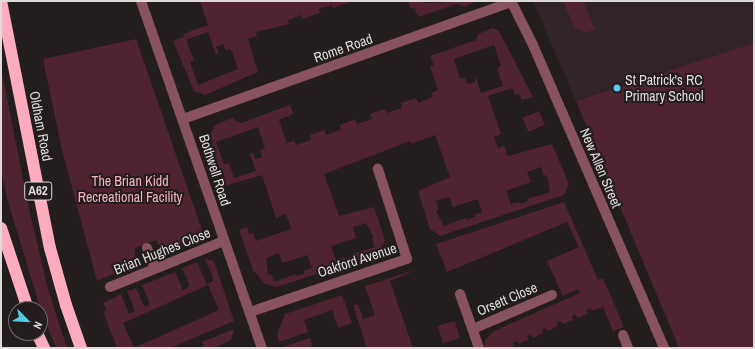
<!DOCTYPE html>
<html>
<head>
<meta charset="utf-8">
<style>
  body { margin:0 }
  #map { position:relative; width:755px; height:349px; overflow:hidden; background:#231d1e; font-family:"Archivo Narrow",sans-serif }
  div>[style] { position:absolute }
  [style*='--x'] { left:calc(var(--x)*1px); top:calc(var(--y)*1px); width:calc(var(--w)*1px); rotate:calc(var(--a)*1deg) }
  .built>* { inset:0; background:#312427 }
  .green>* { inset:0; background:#4f232f; transform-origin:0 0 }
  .street>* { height:10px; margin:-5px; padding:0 5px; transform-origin:5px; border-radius:5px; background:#88525f }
  .highway>* { height:12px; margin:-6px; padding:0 6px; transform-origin:6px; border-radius:6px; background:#fdacbf }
  .dots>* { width:11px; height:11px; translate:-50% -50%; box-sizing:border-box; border:2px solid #231d1e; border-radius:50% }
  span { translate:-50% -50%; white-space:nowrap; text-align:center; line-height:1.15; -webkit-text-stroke:4px #231d1e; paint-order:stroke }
  .shield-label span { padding:1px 3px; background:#231d1e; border:1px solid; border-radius:3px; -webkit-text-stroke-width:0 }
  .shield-label { font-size:13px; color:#dfdbdb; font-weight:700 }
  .street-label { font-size:14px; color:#dfdbdb }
  .poi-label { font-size:14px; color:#dfdbdb }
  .left { translate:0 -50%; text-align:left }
  .park-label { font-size:14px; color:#f4b2c0 }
  .frame { position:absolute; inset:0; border:2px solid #dfdbdb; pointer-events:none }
  .north { position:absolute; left:8px; top:301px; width:40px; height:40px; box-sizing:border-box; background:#231d1e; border:1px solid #6e696a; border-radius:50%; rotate:114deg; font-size:11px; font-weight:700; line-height:16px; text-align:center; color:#dfdbdb }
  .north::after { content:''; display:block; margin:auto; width:14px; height:18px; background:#57c9e2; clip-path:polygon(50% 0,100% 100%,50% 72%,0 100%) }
</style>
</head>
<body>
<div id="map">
  <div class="built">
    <i style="clip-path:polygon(533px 1px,754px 1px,754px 43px,659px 74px,596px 148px)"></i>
  </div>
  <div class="green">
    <i style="clip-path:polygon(evenodd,200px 1px,350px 1px,350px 2px,333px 8px,332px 5px,319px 9px,320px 13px,302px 19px,301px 15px,288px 20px,289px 24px,256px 32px,257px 36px,248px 39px,258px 72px,205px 95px,194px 91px,173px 41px,184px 37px,183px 34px,208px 25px,200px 1px,208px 32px,216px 54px,219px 53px,216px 47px,223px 44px,226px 50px,231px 49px,238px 69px,198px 85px,190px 62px,194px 60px,186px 40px,208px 32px)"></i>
    <i style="clip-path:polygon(408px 1px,428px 3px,477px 1px,465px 7px,457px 4px,418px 17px,414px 7px,411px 9px)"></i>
    <i style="clip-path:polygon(563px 1px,583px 1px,595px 29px,586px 33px,574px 27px)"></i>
    <i style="clip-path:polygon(evenodd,493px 28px,499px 31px,533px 97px,522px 100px,519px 94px,515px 95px,512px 88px,488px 96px,501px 134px,494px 137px,498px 148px,504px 146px,508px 156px,552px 144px,569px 184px,564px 195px,440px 236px,430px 229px,418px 191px,450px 177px,435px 135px,411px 144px,410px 141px,324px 174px,339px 216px,374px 207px,385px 240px,379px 254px,276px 287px,265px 284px,253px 270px,239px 230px,247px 227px,249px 234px,253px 233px,256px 241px,291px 229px,286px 214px,276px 218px,262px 175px,224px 186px,210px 135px,215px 125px,232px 118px,241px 123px,290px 105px,293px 114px,279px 120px,287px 143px,294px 141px,296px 145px,303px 143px,311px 140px,310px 135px,324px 130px,326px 135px,341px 130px,340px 125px,355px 119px,357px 124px,372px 119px,370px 114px,385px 109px,387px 113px,402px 108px,401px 103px,416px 98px,418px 103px,433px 97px,431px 93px,438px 90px,430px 66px,434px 65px,430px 56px,476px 40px,478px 34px,493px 28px,494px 45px,501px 66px,497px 68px,503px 86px,481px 93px,475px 75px,475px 82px,468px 84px,465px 78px,460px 79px,454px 59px,494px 45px,493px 28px,258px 127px,265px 148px,260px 150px,262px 157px,255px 159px,253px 153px,250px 154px,256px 171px,234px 178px,229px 163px,224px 164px,216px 142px,258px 127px,493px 28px,541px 167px,544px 176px,547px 175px,550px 192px,527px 199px,528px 201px,520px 204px,519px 202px,511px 204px,506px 191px,531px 182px,527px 172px,541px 167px,493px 28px,449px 197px,453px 207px,478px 199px,482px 212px,474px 215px,475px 217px,467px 220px,466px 218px,444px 226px,436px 211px,439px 210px,436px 201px,449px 197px,493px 28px,366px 223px,374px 238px,372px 239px,375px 247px,352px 254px,353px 257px,345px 259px,344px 257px,336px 260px,331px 246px,356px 238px,353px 227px,366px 223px,493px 28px,279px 253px,282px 263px,307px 255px,312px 268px,304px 271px,304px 274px,297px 276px,296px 274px,274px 282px,271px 274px,268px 275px,266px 258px,279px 253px)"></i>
    <i style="clip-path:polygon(136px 39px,204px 236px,167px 252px,161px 251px,156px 240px,135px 248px,135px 265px,97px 281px,62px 150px,43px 59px)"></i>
    <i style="clip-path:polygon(754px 43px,754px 348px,679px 348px,576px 101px)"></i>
    <i style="clip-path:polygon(1px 68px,30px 213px,48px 289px,67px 348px,56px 348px,41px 311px,7px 198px,1px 171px)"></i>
    <i style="left:539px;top:111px;width:15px;height:18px;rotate:67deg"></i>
    <i style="clip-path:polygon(564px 202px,598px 280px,603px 278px,624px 327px,613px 331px,603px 307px,592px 311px,591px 308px,587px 310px,588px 313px,578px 318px,576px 315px,572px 316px,573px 320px,563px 324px,561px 321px,557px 323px,558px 326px,548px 331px,546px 328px,542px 330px,543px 333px,533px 338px,531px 335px,527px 336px,529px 340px,518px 344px,516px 341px,513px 343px,514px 346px,509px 348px,485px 348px,485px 340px,494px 331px,580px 293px,578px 289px,563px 296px,547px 261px,579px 247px,567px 222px,447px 272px,436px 244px)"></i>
    <i style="clip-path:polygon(evenodd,205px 259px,214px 261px,234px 321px,170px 348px,117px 348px,103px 312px,106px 310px,103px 303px,121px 294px,129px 314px,135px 311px,127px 291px,136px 288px,145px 307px,150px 304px,142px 285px,175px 272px,183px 290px,190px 286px,182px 268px,197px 262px,207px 284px,214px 280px,205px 259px,208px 285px,219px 310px,134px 348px,123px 323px,208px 285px)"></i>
    <i style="clip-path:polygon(418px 269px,390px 281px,413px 348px,367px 348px,353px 305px,358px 304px,363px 319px,375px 315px,365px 286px)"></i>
    <i style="clip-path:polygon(342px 295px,352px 323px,338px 328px,332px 310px,304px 320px,308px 332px,279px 342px,277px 335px,285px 314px)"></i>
    <i style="left:455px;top:321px;width:18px;height:18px;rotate:74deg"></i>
    <i style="clip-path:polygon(234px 329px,231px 340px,214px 348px,204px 347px,202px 342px)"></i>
    <i style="clip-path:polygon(310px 338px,312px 346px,307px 348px,280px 348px)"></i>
  </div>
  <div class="street">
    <i style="--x:141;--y:1;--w:367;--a:70.8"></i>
    <i style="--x:511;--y:1;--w:49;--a:63.4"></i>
    <i style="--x:533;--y:45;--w:330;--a:66.6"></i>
    <i style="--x:183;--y:119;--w:349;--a:-19.6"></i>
    <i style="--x:147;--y:248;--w:22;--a:68"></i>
    <i style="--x:110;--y:287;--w:123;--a:-22"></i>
    <i style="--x:460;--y:294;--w:57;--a:70.6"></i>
    <i style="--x:250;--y:312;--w:166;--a:-18.7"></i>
    <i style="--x:407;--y:259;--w:95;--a:-107.9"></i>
    <i style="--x:473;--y:329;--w:86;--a:-23.3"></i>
    <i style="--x:623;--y:335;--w:14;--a:69"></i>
  </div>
  <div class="highway">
    <i style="--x:1;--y:1;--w:252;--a:78.8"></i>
    <i style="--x:50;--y:248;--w:59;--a:74.3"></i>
    <i style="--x:66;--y:305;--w:46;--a:70.8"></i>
    <i style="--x:1;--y:228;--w:85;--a:71.6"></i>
    <i style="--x:37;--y:333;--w:17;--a:65"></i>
  </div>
  <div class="dots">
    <i style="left:617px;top:88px;background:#57c9e2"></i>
  </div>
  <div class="shield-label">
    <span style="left:38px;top:191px">A62</span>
  </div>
  <div class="street-label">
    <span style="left:343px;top:48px;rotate:-19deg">Rome Road</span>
    <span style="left:41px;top:126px;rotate:79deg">Oldham Road</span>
    <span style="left:601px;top:168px;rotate:67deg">New Allen Street</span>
    <span style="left:215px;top:170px;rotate:72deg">Bothwell Road</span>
    <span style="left:162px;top:251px;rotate:-22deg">Brian Hughes Close</span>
    <span style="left:357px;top:260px;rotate:-18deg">Oakford Avenue</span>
    <span style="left:507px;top:299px;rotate:-23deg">Orsett Close</span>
  </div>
  <div class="poi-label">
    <span class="left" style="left:625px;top:88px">St Patrick's RC<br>Primary School</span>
  </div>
  <div class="park-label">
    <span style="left:130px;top:189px">The Brian Kidd<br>Recreational Facility</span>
  </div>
  <div class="frame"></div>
  <div class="north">N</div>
</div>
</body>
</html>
